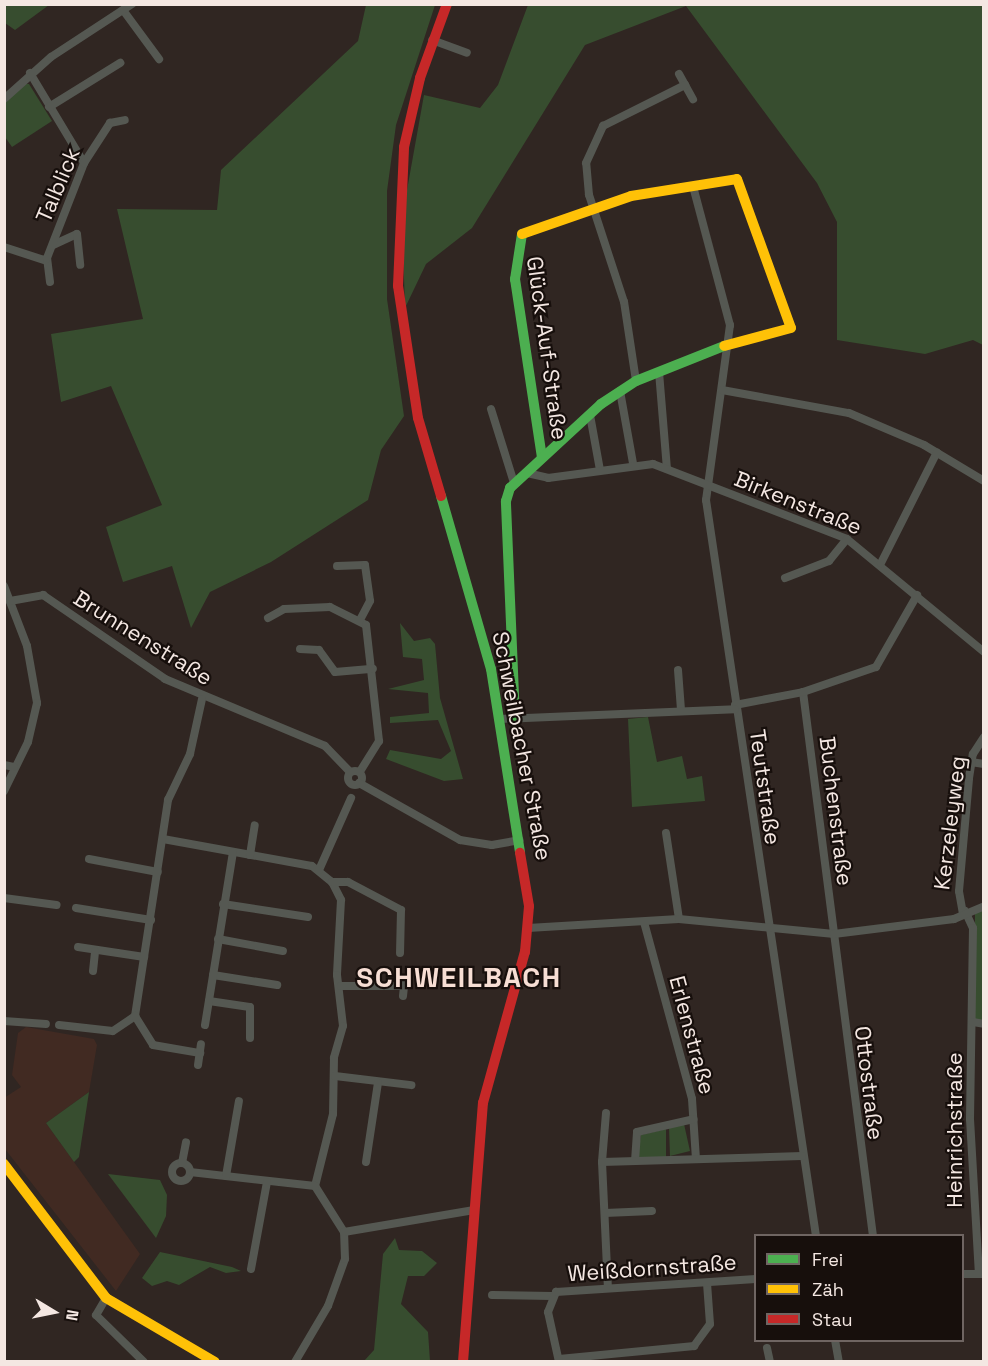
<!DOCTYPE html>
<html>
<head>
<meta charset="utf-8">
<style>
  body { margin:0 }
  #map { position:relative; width:988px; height:1366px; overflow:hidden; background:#302622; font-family:"Space Grotesk",sans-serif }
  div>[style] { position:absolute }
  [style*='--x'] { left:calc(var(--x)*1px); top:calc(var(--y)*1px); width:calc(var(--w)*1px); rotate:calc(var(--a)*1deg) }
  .built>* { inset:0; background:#412a22 }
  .green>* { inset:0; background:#374d2f; transform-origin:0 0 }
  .street>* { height:8px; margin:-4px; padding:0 4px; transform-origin:4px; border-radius:4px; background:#555852 }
  .street>.ring { margin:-4px; padding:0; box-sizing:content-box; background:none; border:8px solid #555852; border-radius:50% }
  .fast>* { height:10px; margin:-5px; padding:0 5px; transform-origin:5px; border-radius:5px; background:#4caf50 }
  .slow>* { height:10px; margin:-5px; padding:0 5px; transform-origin:5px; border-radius:5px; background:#ffc107 }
  .jam>* { height:10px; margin:-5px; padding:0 5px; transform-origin:5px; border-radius:5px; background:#c62828 }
  span { translate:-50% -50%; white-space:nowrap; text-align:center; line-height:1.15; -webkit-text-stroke:4.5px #170f0c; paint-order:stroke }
  .street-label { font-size:22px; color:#f4e7e2 }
  .district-label { font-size:28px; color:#f7ded4; font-weight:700; letter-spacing:1.5px }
  .frame { position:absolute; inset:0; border:6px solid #f4e7e2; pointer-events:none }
  .legend { position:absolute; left:754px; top:1234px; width:210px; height:108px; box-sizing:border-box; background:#170f0c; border:2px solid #6f6562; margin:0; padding:8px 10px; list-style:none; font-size:18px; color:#f4e7e2 }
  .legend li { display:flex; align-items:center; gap:12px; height:30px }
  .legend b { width:30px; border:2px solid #6f6562 }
  .north { position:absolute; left:24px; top:1282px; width:60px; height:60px; -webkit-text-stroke:4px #170f0c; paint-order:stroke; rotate:100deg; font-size:16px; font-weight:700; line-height:24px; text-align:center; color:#f4e7e2 }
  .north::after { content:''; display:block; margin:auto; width:21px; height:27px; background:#f4e7e2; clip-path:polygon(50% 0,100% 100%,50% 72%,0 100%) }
</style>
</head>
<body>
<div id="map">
  <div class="built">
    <i style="clip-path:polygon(26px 1027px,94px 1039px,97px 1045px,89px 1092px,46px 1123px,140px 1254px,116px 1291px,5px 1149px,4px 1098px,21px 1087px,12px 1075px,18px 1033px)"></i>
  </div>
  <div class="green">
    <i style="clip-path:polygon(4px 5px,5px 4px,49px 5px,15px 30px,5px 23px)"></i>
    <i style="clip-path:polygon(366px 5px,435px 5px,396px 125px,387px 191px,387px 299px,404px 416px,381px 450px,368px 500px,271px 562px,210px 592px,191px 628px,172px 566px,123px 582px,106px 527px,162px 505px,111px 386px,61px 402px,51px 334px,143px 319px,117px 209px,217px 210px,221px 170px,358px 41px)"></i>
    <i style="clip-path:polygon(528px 5px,983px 5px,983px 345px,973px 340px,925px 354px,837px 340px,837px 222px,817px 183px,686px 6px,585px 45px,472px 228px,426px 264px,405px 308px,402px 218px,424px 95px,480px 108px,498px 85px)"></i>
    <i style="clip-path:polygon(22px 84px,29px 84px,52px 121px,12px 147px,5px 137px,4px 102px)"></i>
    <i style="clip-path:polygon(400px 623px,414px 641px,430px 638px,435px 644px,440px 698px,463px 779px,444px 781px,386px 759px,390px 750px,441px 759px,451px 751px,438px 720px,390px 723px,390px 717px,429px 713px,428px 693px,388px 689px,424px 680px,422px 659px,403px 657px)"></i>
    <i style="clip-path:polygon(648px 717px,657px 762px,682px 756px,687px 779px,702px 776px,705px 801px,632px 807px,628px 719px)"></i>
    <i style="left:983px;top:910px;width:112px;height:8px;rotate:90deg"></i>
    <i style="clip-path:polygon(89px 1092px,79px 1157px,74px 1162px,46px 1123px)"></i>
    <i style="clip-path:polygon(684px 1124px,690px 1151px,670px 1156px,669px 1127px)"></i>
    <i style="clip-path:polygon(666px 1129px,666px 1157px,637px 1158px,641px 1135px)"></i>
    <i style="clip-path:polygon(108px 1174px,160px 1180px,167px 1195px,166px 1216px,156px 1238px)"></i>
    <i style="clip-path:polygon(395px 1238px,399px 1250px,422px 1251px,437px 1263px,424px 1276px,408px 1276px,401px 1304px,428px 1332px,430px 1361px,364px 1361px,374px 1350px,383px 1254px)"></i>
    <i style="clip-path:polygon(160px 1252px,232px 1267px,241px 1271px,226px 1273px,210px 1267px,179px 1285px,167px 1281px,152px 1286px,142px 1278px)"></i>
  </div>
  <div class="street">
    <i style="--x:123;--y:10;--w:61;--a:53.7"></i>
    <i style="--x:432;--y:40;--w:37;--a:20"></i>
    <i style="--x:30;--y:73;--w:105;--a:59"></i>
    <i style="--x:679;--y:74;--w:29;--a:61"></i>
    <i style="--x:4;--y:99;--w:63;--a:-41.8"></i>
    <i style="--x:51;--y:57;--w:97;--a:-33.2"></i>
    <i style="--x:49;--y:107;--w:84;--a:-31.8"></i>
    <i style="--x:694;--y:190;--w:140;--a:75.1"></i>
    <i style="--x:730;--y:325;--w:177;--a:97.8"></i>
    <i style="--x:706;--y:500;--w:744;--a:81.5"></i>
    <i style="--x:53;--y:245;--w:26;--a:-25"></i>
    <i style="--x:77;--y:234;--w:31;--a:84"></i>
    <i style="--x:4;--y:247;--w:45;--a:18"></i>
    <i style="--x:50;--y:282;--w:24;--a:-97"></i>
    <i style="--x:47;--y:258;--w:102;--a:-68.7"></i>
    <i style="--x:84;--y:163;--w:48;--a:-57"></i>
    <i style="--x:110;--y:123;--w:15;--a:-11"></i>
    <i style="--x:659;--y:372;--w:97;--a:85.3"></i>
    <i style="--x:636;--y:381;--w:80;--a:-98.6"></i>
    <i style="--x:624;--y:302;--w:113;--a:-108.1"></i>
    <i style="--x:589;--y:195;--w:32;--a:-95"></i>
    <i style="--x:586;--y:163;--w:41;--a:-65.3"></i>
    <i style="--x:603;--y:126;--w:92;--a:-26.6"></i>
    <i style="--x:722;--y:390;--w:129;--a:10.3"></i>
    <i style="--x:849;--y:413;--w:82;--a:23.1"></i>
    <i style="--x:924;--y:445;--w:70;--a:31"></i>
    <i style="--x:620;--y:391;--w:73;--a:79.8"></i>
    <i style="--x:491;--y:409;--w:77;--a:72.7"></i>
    <i style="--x:590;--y:415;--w:56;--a:79.7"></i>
    <i style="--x:527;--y:473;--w:22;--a:13"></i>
    <i style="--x:548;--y:478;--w:106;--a:-7.6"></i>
    <i style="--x:653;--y:464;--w:208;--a:21.1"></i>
    <i style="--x:847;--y:539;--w:178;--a:39.5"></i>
    <i style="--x:881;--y:563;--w:124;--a:-63.2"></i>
    <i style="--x:337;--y:566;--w:28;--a:-2"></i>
    <i style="--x:365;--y:565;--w:36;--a:82"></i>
    <i style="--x:370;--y:601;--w:21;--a:118"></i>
    <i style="--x:785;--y:578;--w:47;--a:-21.1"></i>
    <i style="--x:829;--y:561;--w:28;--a:-51"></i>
    <i style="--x:4;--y:586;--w:64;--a:69"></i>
    <i style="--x:27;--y:646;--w:58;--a:80"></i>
    <i style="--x:37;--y:703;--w:40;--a:103"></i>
    <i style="--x:28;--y:742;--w:55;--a:116.1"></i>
    <i style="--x:10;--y:601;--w:34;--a:-10"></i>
    <i style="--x:43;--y:595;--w:148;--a:34.5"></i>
    <i style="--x:165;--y:679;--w:173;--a:22.7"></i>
    <i style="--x:325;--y:746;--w:36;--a:46"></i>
    <i style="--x:268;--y:618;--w:18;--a:-29"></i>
    <i style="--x:284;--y:609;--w:46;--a:-2.5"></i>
    <i style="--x:330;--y:607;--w:40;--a:26.6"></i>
    <i style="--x:366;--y:625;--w:117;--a:83.6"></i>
    <i style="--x:379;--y:741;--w:36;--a:122"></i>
    <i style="--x:300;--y:649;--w:19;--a:3"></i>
    <i style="--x:319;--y:650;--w:27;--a:54"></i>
    <i style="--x:335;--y:672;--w:38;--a:-5"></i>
    <i style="--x:678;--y:670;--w:40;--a:85.7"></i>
    <i style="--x:803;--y:692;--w:548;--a:82.67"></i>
    <i style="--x:735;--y:705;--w:69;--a:-10.8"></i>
    <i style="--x:803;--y:692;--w:77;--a:-18.9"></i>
    <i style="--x:876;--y:667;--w:83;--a:-60.3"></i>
    <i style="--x:500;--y:719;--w:235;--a:-2.4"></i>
    <i style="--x:971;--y:762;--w:13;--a:9"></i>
    <i style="--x:4;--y:765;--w:10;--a:11"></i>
    <i class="ring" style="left:348px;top:771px;width:6px;height:6px"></i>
    <i style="--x:359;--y:783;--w:116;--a:29.4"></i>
    <i style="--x:460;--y:840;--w:32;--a:9"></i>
    <i style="--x:492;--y:845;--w:28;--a:-10"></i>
    <i style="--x:666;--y:833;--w:87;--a:81.4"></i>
    <i style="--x:163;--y:839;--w:151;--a:10.3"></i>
    <i style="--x:312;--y:866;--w:26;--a:39"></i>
    <i style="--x:332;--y:882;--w:20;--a:63"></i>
    <i style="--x:341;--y:900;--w:75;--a:93.1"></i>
    <i style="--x:337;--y:975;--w:51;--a:83.3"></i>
    <i style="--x:343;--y:1026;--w:33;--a:106"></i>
    <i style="--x:334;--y:1058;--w:56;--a:91"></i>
    <i style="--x:333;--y:1114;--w:74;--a:104"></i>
    <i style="--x:315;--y:1186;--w:54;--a:57.8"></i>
    <i style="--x:250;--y:855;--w:30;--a:-81"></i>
    <i style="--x:89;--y:859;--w:70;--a:10.7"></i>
    <i style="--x:319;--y:870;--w:79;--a:-66"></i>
    <i style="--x:332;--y:882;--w:16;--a:0"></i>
    <i style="--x:348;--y:882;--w:60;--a:27.8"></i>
    <i style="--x:401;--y:910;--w:43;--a:91.3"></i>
    <i style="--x:4;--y:898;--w:53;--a:7.5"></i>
    <i style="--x:223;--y:904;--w:86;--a:8.7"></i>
    <i style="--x:76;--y:908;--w:76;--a:9.1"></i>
    <i style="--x:965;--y:911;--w:19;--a:65"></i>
    <i style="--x:973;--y:928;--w:191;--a:90.9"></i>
    <i style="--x:970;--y:1119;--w:155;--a:86.7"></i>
    <i style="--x:963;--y:914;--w:23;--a:-100"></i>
    <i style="--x:959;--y:891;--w:113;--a:-84.9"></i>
    <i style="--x:969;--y:778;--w:24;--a:-81"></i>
    <i style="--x:973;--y:754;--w:20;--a:-57"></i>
    <i style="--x:644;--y:922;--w:183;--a:74.8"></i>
    <i style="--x:692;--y:1099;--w:60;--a:86.2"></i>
    <i style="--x:528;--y:928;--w:151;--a:-3.4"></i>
    <i style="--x:679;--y:919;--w:156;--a:5.5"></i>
    <i style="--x:834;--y:934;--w:121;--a:-7.1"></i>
    <i style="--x:954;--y:919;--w:33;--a:-23"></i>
    <i style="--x:218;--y:939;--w:66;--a:10.5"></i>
    <i style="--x:78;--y:947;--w:67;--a:8.6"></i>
    <i style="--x:93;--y:971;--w:20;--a:-84"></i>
    <i style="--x:213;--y:975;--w:65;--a:8.9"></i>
    <i style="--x:341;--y:986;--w:63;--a:0"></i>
    <i style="--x:403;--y:996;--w:18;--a:-84"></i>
    <i style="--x:209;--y:1001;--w:41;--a:8.3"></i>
    <i style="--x:250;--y:1007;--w:31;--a:90"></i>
    <i style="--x:135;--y:1016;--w:219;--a:-81.3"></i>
    <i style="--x:168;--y:800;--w:51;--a:-64.4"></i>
    <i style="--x:190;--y:754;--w:56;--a:-77.7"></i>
    <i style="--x:4;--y:1021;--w:42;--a:4.1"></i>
    <i style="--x:973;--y:1022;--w:11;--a:10"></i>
    <i style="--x:59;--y:1025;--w:54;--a:6.3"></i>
    <i style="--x:113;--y:1031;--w:27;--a:-34"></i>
    <i style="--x:135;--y:1016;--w:34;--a:58"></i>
    <i style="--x:153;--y:1045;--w:48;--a:9.7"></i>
    <i style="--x:205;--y:1025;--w:175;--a:-80.8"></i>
    <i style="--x:198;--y:1065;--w:21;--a:-82"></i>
    <i style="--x:335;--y:1076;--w:77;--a:6.8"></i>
    <i style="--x:606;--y:1113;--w:49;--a:94.7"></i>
    <i style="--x:602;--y:1162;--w:125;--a:87.3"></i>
    <i style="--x:635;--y:1161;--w:29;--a:-86"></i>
    <i style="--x:637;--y:1132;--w:58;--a:-12.8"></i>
    <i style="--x:366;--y:1162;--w:80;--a:-81.4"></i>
    <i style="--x:602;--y:1162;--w:200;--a:-1.7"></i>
    <i class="ring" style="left:172px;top:1163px;width:10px;height:10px"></i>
    <i style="--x:182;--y:1163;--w:21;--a:-79"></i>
    <i style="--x:190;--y:1172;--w:126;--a:6.4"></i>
    <i style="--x:226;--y:1176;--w:76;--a:-80.2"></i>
    <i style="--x:605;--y:1213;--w:47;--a:-2.4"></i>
    <i style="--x:251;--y:1269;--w:88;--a:-79.6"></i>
    <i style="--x:962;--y:1274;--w:20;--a:0"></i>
    <i style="--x:492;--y:1295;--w:60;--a:1"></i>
    <i style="--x:106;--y:1298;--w:20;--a:120"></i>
    <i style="--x:96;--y:1315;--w:67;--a:44.4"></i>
    <i style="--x:835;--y:1340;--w:22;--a:80"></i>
    <i style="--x:767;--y:1348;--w:14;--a:78"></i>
    <i style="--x:559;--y:1359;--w:136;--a:-5.5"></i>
    <i style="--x:694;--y:1346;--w:27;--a:-54"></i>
    <i style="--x:710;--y:1324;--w:41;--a:-94.2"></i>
    <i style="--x:295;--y:1362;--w:65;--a:-59.5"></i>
    <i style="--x:328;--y:1306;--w:50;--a:-70.1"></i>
    <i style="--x:345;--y:1259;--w:27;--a:-92"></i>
    <i style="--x:344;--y:1232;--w:132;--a:-9.6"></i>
    <i style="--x:559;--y:1362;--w:51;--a:-102.4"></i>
    <i style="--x:548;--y:1312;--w:22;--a:-68"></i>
    <i style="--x:556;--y:1292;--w:200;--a:-3.7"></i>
  </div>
  <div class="fast">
    <i style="--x:522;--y:234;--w:46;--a:98.8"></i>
    <i style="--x:515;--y:279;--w:180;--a:81.4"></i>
    <i style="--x:441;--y:496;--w:180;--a:73.9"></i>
    <i style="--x:491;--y:669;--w:186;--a:81"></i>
    <i style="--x:515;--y:719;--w:218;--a:-92.4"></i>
    <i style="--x:506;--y:501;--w:14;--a:-73"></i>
    <i style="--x:510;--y:488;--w:124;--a:-42.7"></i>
    <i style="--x:601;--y:404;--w:42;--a:-33.3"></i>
    <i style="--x:636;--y:381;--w:95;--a:-21.7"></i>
  </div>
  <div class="slow">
    <i style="--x:522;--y:234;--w:115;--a:-19.2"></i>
    <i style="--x:631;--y:196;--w:107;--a:-9.1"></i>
    <i style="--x:737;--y:179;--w:158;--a:70.1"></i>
    <i style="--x:791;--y:328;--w:69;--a:165"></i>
    <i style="--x:4;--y:1164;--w:168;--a:52.7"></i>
    <i style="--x:106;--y:1298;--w:126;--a:30.4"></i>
  </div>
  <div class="jam">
    <i style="--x:441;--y:496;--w:81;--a:-106.4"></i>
    <i style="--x:418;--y:418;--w:134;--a:-98.6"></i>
    <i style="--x:398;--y:286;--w:139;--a:-87.5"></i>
    <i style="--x:404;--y:147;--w:71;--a:-76.9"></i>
    <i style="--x:420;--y:78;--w:79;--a:-70"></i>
    <i style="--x:463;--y:1362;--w:260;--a:-85.6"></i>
    <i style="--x:483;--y:1103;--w:157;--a:-74.5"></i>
    <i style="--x:525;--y:952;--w:46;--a:-85"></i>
    <i style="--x:529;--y:906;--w:54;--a:-99.6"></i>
  </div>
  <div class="street-label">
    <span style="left:58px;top:185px;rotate:-67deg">Talblick</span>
    <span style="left:547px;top:348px;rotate:82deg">Glück-Auf-Straße</span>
    <span style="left:798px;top:503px;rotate:22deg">Birkenstraße</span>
    <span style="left:143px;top:638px;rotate:32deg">Brunnenstraße</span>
    <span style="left:522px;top:746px;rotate:79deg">Schweilbacher Straße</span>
    <span style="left:765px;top:787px;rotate:82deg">Teutstraße</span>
    <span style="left:836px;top:811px;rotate:83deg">Buchenstraße</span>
    <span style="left:950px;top:823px;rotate:-83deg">Kerzeleyweg</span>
    <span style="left:692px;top:1035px;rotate:75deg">Erlenstraße</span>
    <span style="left:869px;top:1083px;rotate:83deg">Ottostraße</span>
    <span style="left:955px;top:1130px;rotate:-90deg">Heinrichstraße</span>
    <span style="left:652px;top:1268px;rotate:-4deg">Weißdornstraße</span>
  </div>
  <div class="district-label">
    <span style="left:459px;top:977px">SCHWEILBACH</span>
  </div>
  <div class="frame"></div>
  <ul class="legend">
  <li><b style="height:8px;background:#4caf50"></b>Frei</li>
  <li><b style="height:8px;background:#ffc107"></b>Zäh</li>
  <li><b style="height:8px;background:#c62828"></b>Stau</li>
  </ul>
  <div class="north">N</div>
</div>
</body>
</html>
